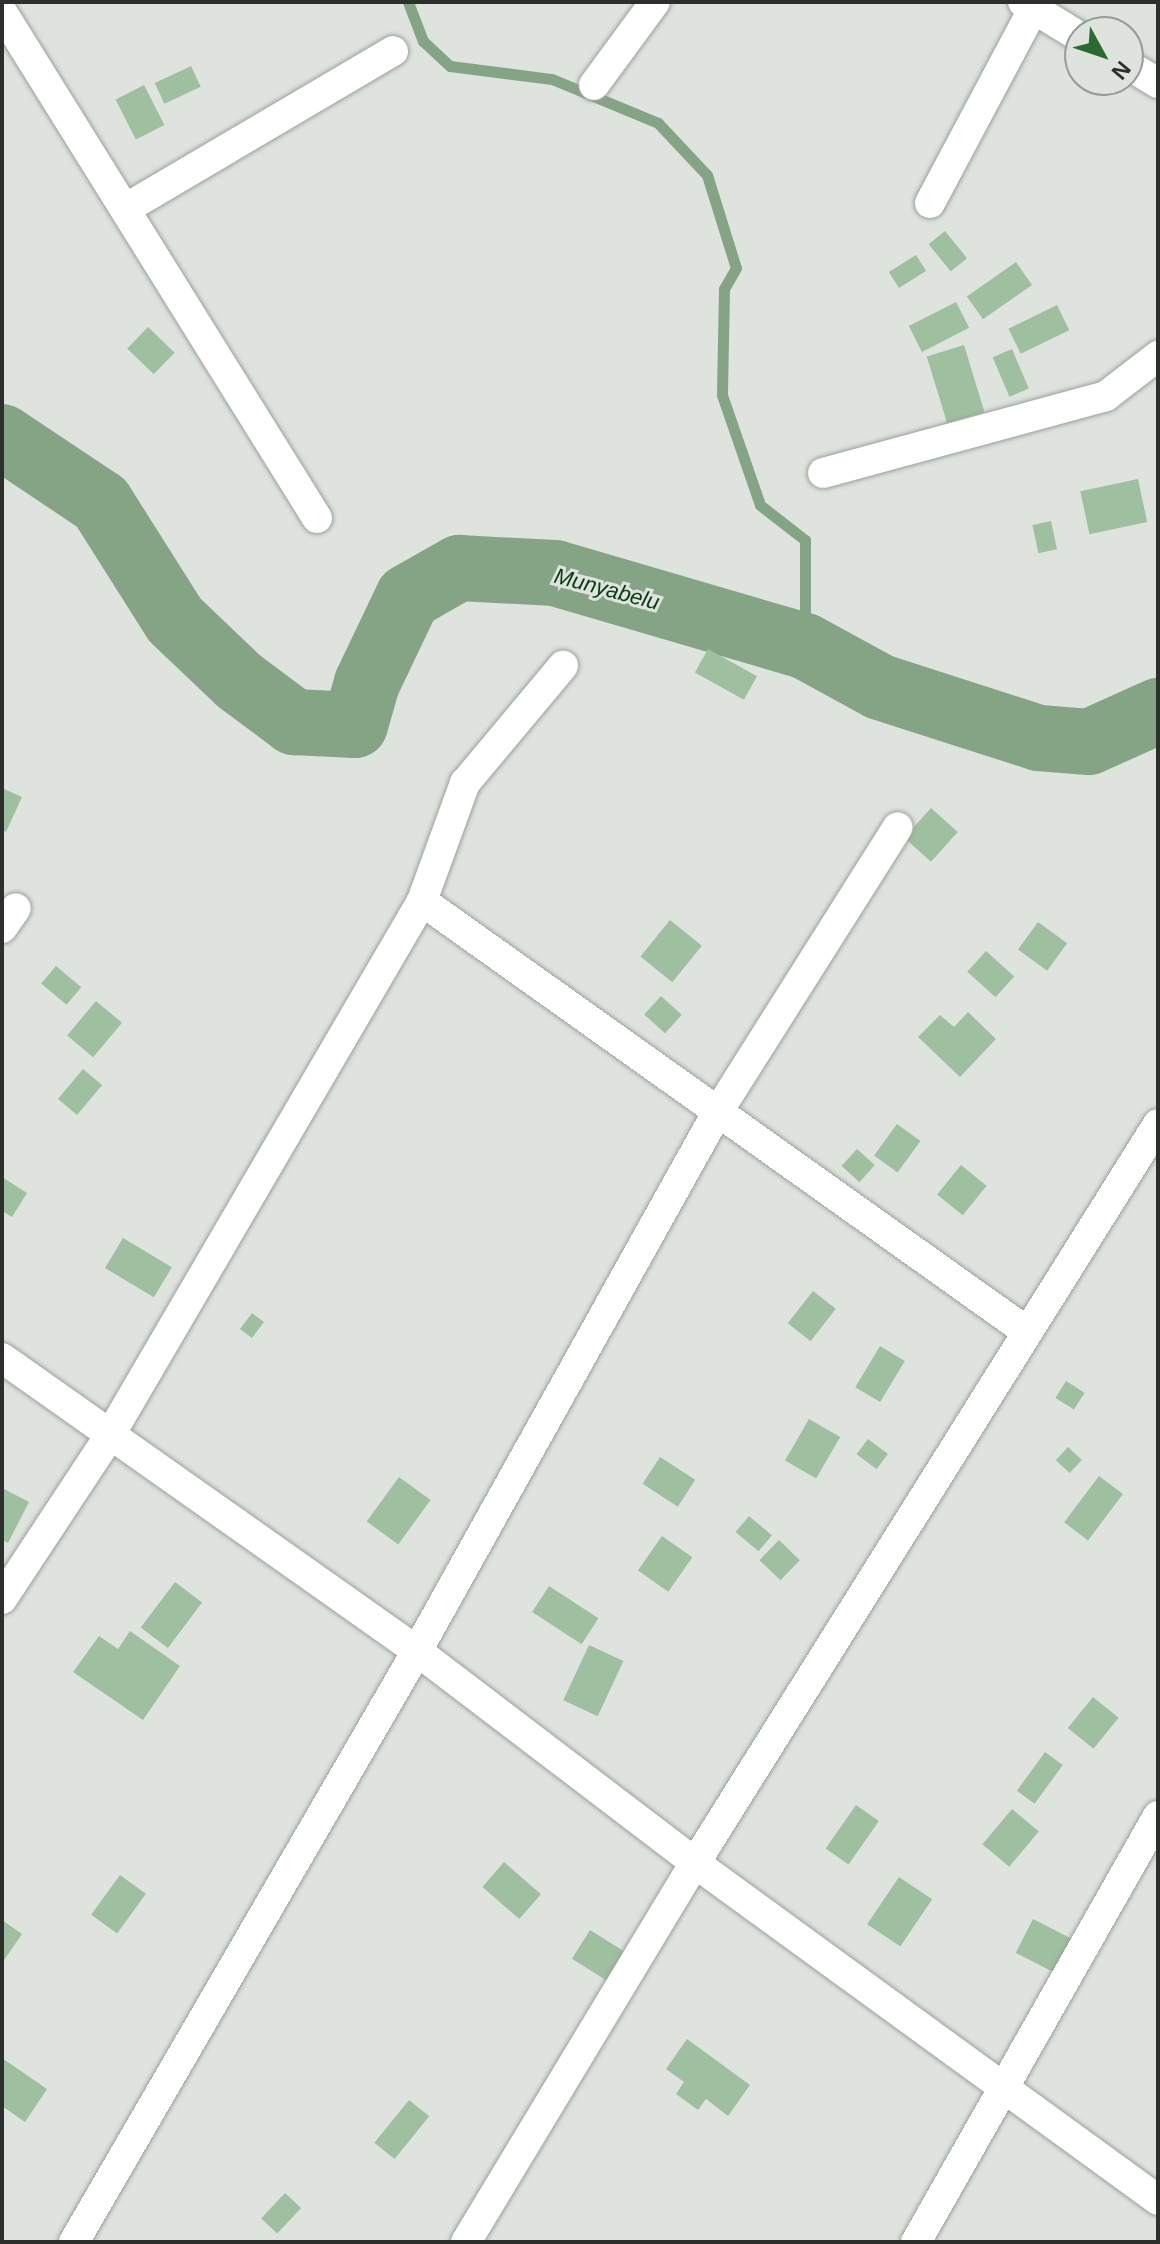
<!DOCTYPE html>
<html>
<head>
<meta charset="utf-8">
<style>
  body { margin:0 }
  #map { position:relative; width:1160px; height:2244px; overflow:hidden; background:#dee3de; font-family:Arial,sans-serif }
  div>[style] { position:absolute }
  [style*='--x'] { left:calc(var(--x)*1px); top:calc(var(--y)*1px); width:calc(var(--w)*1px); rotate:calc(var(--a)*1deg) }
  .stream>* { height:11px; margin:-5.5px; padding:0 5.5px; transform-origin:5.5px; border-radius:5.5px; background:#84a485 }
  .river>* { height:66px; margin:-33px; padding:0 33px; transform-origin:33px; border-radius:33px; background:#84a485 }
  .building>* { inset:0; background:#9fc0a0; transform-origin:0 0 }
  .roads { filter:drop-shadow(0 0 2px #9ba09c) drop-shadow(0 0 2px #9ba09c) }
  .minor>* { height:30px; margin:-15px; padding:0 15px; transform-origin:15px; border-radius:15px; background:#fff }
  span { translate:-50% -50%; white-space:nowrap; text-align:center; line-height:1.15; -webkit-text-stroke:6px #dee3de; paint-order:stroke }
  .water-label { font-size:22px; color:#073c11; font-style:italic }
  .frame { position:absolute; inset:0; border:4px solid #2d2f2d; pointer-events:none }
  .north { position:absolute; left:1064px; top:16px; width:80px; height:80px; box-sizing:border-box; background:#dee3de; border:2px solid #979b97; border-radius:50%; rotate:130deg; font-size:22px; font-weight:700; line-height:32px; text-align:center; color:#2d2f2d }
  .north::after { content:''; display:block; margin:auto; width:28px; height:36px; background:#2a6932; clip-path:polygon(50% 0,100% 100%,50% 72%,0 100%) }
</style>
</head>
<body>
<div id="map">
  <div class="stream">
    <i style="--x:408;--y:2;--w:42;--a:69"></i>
    <i style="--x:423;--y:41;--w:37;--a:43"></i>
    <i style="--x:450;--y:66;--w:103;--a:7.3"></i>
    <i style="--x:552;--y:79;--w:115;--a:22.5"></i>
    <i style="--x:658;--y:123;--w:71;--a:46.7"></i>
    <i style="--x:707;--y:175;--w:97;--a:72.7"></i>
    <i style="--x:736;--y:268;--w:24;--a:120"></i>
    <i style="--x:724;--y:289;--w:106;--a:91.1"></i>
    <i style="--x:722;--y:395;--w:116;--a:70.9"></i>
    <i style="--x:760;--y:505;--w:57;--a:37.9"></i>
    <i style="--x:805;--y:540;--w:106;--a:90"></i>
  </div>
  <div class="river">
    <i style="--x:2;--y:437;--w:119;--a:33.7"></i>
    <i style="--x:101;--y:503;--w:138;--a:57.7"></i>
    <i style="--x:175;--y:620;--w:88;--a:43.6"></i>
    <i style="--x:239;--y:681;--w:69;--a:36.7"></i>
    <i style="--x:294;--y:722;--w:61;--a:2.8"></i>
    <i style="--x:355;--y:725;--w:44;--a:-74.1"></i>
    <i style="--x:367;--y:683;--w:95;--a:-64.5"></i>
    <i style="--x:408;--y:597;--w:59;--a:-29.6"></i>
    <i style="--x:459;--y:568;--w:96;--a:3"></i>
    <i style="--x:555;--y:573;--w:260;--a:16.3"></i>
    <i style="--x:805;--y:646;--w:85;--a:28.7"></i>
    <i style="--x:880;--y:687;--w:167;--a:17.8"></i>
    <i style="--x:1039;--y:738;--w:50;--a:4.6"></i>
    <i style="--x:1089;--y:742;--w:76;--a:-24.2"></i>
  </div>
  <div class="building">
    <i style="left:191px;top:66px;width:23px;height:40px;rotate:65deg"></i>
    <i style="left:144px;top:85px;width:45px;height:32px;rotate:63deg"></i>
    <i style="left:945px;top:231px;width:35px;height:21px;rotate:51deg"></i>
    <i style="left:916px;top:255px;width:19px;height:32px;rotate:58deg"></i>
    <i style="left:1016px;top:262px;width:28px;height:60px;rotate:55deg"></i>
    <i style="left:956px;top:302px;width:29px;height:53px;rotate:63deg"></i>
    <i style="left:1057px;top:305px;width:28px;height:54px;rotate:64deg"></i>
    <i style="left:148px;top:327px;width:37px;height:30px;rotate:44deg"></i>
    <i style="left:964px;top:345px;width:70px;height:39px;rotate:73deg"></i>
    <i style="left:1012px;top:349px;width:43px;height:21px;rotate:67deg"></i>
    <i style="left:1138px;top:479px;width:44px;height:59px;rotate:78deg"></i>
    <i style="left:1051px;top:521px;width:29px;height:19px;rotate:78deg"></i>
    <i style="left:708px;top:649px;width:56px;height:27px;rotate:29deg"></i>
    <i style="clip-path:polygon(2px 788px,22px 797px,6px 832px,2px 830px)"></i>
    <i style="left:931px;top:808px;width:36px;height:40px;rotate:42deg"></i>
    <i style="left:670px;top:920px;width:41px;height:47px;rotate:39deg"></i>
    <i style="left:1038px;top:922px;width:36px;height:34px;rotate:36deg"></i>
    <i style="left:986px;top:951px;width:38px;height:28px;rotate:42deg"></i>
    <i style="left:56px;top:966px;width:33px;height:23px;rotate:40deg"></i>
    <i style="left:661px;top:996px;width:28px;height:25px;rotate:42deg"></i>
    <i style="left:96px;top:1001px;width:34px;height:45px;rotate:40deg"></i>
    <i style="clip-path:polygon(968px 1012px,996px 1039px,960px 1077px,918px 1037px,940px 1015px,954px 1027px)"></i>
    <i style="left:83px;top:1069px;width:25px;height:39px;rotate:40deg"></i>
    <i style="left:897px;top:1124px;width:29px;height:39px;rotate:36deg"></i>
    <i style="left:857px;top:1149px;width:24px;height:23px;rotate:42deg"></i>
    <i style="left:961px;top:1165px;width:33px;height:38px;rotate:39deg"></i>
    <i style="clip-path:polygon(2px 1177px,27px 1193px,12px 1217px,2px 1211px)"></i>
    <i style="left:123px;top:1238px;width:57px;height:35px;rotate:31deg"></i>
    <i style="left:813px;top:1291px;width:29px;height:41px;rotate:38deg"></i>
    <i style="left:252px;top:1313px;width:15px;height:20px;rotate:37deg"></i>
    <i style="left:880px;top:1346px;width:29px;height:48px;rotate:31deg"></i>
    <i style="left:1066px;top:1381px;width:22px;height:20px;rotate:32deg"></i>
    <i style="left:809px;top:1419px;width:36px;height:48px;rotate:30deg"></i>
    <i style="left:868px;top:1439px;width:25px;height:19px;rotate:37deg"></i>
    <i style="left:1068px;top:1447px;width:19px;height:18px;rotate:43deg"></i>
    <i style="left:660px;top:1457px;width:42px;height:32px;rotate:33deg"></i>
    <i style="left:1099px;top:1476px;width:30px;height:58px;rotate:37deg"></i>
    <i style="left:399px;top:1477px;width:39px;height:55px;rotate:36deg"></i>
    <i style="clip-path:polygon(2px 1488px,29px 1502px,8px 1543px,2px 1540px)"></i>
    <i style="left:749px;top:1516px;width:30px;height:21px;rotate:40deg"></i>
    <i style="left:662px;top:1536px;width:37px;height:42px;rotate:35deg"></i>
    <i style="left:779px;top:1540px;width:29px;height:28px;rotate:44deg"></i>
    <i style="left:175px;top:1582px;width:34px;height:57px;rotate:37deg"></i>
    <i style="left:549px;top:1586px;width:59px;height:31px;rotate:33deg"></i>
    <i style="clip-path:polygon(130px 1631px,180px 1666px,143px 1720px,73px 1672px,99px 1636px,118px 1649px)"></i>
    <i style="left:589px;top:1645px;width:38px;height:61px;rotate:25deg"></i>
    <i style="left:1093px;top:1697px;width:33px;height:40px;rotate:39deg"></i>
    <i style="left:1045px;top:1752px;width:22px;height:48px;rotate:36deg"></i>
    <i style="left:856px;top:1805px;width:28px;height:53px;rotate:35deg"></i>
    <i style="left:1012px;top:1809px;width:35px;height:46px;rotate:40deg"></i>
    <i style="left:504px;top:1862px;width:49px;height:33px;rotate:41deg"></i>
    <i style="left:120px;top:1875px;width:32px;height:49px;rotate:36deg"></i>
    <i style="left:899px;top:1877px;width:40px;height:57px;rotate:34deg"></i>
    <i style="left:1033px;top:1919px;width:56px;height:38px;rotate:27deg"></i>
    <i style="clip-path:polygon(2px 1920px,22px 1934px,2px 1963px)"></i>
    <i style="left:590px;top:1930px;width:52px;height:34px;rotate:32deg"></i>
    <i style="clip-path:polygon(687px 2039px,750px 2085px,728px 2116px,706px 2099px,698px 2110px,676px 2094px,684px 2082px,666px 2069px)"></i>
    <i style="clip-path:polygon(2px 2058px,47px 2089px,25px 2122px,2px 2106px)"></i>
    <i style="left:409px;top:2100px;width:26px;height:55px;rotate:39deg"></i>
    <i style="left:285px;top:2193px;width:22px;height:35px;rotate:43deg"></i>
  </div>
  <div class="roads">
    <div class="minor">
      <i style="--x:1023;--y:2;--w:67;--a:31.6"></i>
      <i style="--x:2;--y:12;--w:596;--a:58.1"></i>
      <i style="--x:1128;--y:65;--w:35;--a:31"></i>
      <i style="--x:594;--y:85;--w:103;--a:-53.7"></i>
      <i style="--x:930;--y:203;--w:228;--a:-62"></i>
      <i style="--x:125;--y:209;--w:311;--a:-30.5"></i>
      <i style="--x:823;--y:473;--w:293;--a:-15.2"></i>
      <i style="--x:1106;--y:396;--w:66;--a:-37.6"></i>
      <i style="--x:422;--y:901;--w:741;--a:35.45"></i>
      <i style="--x:2;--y:928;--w:24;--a:-55"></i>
      <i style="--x:2;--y:1358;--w:508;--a:35.22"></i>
      <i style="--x:417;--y:1651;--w:350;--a:37.3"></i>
      <i style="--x:695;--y:1863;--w:573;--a:36.05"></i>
      <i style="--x:2;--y:1599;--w:196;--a:-56.6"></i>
      <i style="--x:110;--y:1435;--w:618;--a:-59.7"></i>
      <i style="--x:422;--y:901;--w:126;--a:-70"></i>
      <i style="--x:465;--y:783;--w:153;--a:-50.1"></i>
      <i style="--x:74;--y:2242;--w:683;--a:-59.87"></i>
      <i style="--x:417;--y:1651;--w:616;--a:-60.86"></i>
      <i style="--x:717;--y:1113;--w:338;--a:-57.7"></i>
      <i style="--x:466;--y:2242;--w:443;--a:-58.9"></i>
      <i style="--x:695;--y:1863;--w:872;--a:-57.93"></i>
      <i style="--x:916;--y:2242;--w:490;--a:-60.4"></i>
    </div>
  </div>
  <div class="water-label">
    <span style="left:607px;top:589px;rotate:15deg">Munyabelu</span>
  </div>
  <div class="frame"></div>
  <div class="north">N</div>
</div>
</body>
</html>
